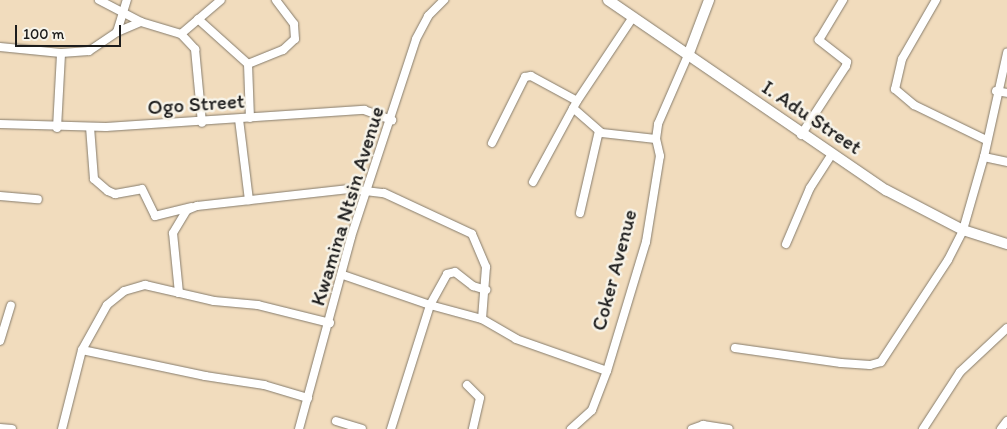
<!DOCTYPE html>
<html>
<head>
<meta charset="utf-8">
<style>
  body { margin:0 }
  #map { position:relative; width:1007px; height:429px; overflow:hidden; background:#f1dcbd; font-family:Itim,sans-serif }
  div>[style] { position:absolute }
  [style*='--x'] { left:calc(var(--x)*1px); top:calc(var(--y)*1px); width:calc(var(--w)*1px); rotate:calc(var(--a)*1deg) }
  .roads { filter:drop-shadow(0 0 1px #867c6c) drop-shadow(0 0 1px #867c6c) }
  .minor>* { height:8px; margin:-4px; padding:0 4px; transform-origin:4px; border-radius:4px; background:#fff }
  .tertiary>* { height:10px; margin:-5px; padding:0 5px; transform-origin:5px; border-radius:5px; background:#fff }
  span { translate:-50% -50%; white-space:nowrap; text-align:center; line-height:1.15; -webkit-text-stroke:5px #f7f3e8; paint-order:stroke }
  .street-label { font-size:21px; color:#1c1c1c }
  .scale { position:absolute; left:15px; top:25px; width:106px; height:22px; box-sizing:border-box; border:2px solid #1c1c1c; border-top:0; padding-left:6px; font-size:15px; line-height:18px; white-space:nowrap; color:#1c1c1c; -webkit-text-stroke:4px #f7f3e8; paint-order:stroke }
</style>
</head>
<body>
<div id="map">
  <div class="roads">
    <div class="minor">
      <i style="--x:99;--y:0;--w:47;--a:27.6"></i>
      <i style="--x:141;--y:22;--w:42;--a:16.7"></i>
      <i style="--x:181;--y:34;--w:52;--a:-40.4"></i>
      <i style="--x:936;--y:0;--w:68;--a:120"></i>
      <i style="--x:902;--y:59;--w:31;--a:103"></i>
      <i style="--x:895;--y:89;--w:25;--a:40"></i>
      <i style="--x:914;--y:105;--w:80;--a:25.9"></i>
      <i style="--x:198;--y:19;--w:67;--a:42"></i>
      <i style="--x:248;--y:64;--w:54;--a:87.9"></i>
      <i style="--x:117;--y:32;--w:26;--a:-23"></i>
      <i style="--x:181;--y:34;--w:21;--a:47"></i>
      <i style="--x:195;--y:49;--w:74;--a:84.6"></i>
      <i style="--x:0;--y:47;--w:61;--a:5.6"></i>
      <i style="--x:61;--y:53;--w:28;--a:-4"></i>
      <i style="--x:89;--y:51;--w:34;--a:-34"></i>
      <i style="--x:117;--y:32;--w:34;--a:-73"></i>
      <i style="--x:248;--y:64;--w:38;--a:-22"></i>
      <i style="--x:283;--y:50;--w:16;--a:-43"></i>
      <i style="--x:295;--y:39;--w:15;--a:-94"></i>
      <i style="--x:294;--y:24;--w:30;--a:-127"></i>
      <i style="--x:996;--y:91;--w:11;--a:10"></i>
      <i style="--x:573;--y:108;--w:38;--a:41"></i>
      <i style="--x:602;--y:133;--w:54;--a:6.3"></i>
      <i style="--x:239;--y:119;--w:82;--a:83"></i>
      <i style="--x:0;--y:124;--w:106;--a:1.6"></i>
      <i style="--x:106;--y:127;--w:259;--a:-3.8"></i>
      <i style="--x:364;--y:110;--w:30;--a:20"></i>
      <i style="--x:90;--y:127;--w:52;--a:85.6"></i>
      <i style="--x:94;--y:179;--w:18;--a:41"></i>
      <i style="--x:108;--y:191;--w:8;--a:23"></i>
      <i style="--x:115;--y:194;--w:27;--a:-10"></i>
      <i style="--x:142;--y:189;--w:30;--a:64"></i>
      <i style="--x:155;--y:216;--w:37;--a:-14"></i>
      <i style="--x:57;--y:128;--w:75;--a:-86.9"></i>
      <i style="--x:801;--y:135;--w:82;--a:-56.9"></i>
      <i style="--x:846;--y:66;--w:4;--a:-76"></i>
      <i style="--x:847;--y:62;--w:36;--a:-142"></i>
      <i style="--x:819;--y:40;--w:47;--a:-59"></i>
      <i style="--x:492;--y:143;--w:74;--a:-63.4"></i>
      <i style="--x:525;--y:77;--w:6;--a:-9"></i>
      <i style="--x:531;--y:76;--w:52;--a:28.5"></i>
      <i style="--x:984;--y:157;--w:107;--a:-77.5"></i>
      <i style="--x:533;--y:182;--w:92;--a:-61.5"></i>
      <i style="--x:577;--y:101;--w:101;--a:-56.3"></i>
      <i style="--x:0;--y:196;--w:38;--a:5"></i>
      <i style="--x:580;--y:213;--w:84;--a:-77"></i>
      <i style="--x:786;--y:244;--w:61;--a:-66.8"></i>
      <i style="--x:810;--y:188;--w:40;--a:-57.1"></i>
      <i style="--x:343;--y:275;--w:92;--a:19"></i>
      <i style="--x:430;--y:305;--w:54;--a:15.1"></i>
      <i style="--x:482;--y:319;--w:39;--a:30"></i>
      <i style="--x:516;--y:339;--w:96;--a:19.4"></i>
      <i style="--x:330;--y:323;--w:74;--a:-166"></i>
      <i style="--x:258;--y:305;--w:44;--a:-174.8"></i>
      <i style="--x:214;--y:301;--w:36;--a:-167"></i>
      <i style="--x:179;--y:293;--w:60;--a:-95.7"></i>
      <i style="--x:173;--y:233;--w:27;--a:-59"></i>
      <i style="--x:187;--y:210;--w:11;--a:-22"></i>
      <i style="--x:197;--y:206;--w:153;--a:-6.4"></i>
      <i style="--x:349;--y:189;--w:35;--a:7"></i>
      <i style="--x:384;--y:193;--w:97;--a:25"></i>
      <i style="--x:472;--y:234;--w:36;--a:67"></i>
      <i style="--x:486;--y:267;--w:52;--a:94.4"></i>
      <i style="--x:0;--y:341;--w:37;--a:-73"></i>
      <i style="--x:735;--y:348;--w:107;--a:8.1"></i>
      <i style="--x:841;--y:363;--w:29;--a:4"></i>
      <i style="--x:870;--y:365;--w:11;--a:-15"></i>
      <i style="--x:881;--y:362;--w:122;--a:-56.7"></i>
      <i style="--x:948;--y:260;--w:34;--a:-63"></i>
      <i style="--x:963;--y:230;--w:76;--a:-74"></i>
      <i style="--x:984;--y:157;--w:24;--a:12"></i>
      <i style="--x:82;--y:350;--w:51;--a:-60.9"></i>
      <i style="--x:107;--y:305;--w:22;--a:-39"></i>
      <i style="--x:124;--y:291;--w:22;--a:-16"></i>
      <i style="--x:145;--y:285;--w:35;--a:13"></i>
      <i style="--x:467;--y:385;--w:18;--a:45"></i>
      <i style="--x:480;--y:398;--w:32;--a:103"></i>
      <i style="--x:336;--y:421;--w:27;--a:17"></i>
      <i style="--x:0;--y:428;--w:12;--a:5"></i>
      <i style="--x:62;--y:429;--w:81;--a:-75.8"></i>
      <i style="--x:82;--y:350;--w:126;--a:11.9"></i>
      <i style="--x:205;--y:376;--w:60;--a:8.7"></i>
      <i style="--x:264;--y:385;--w:46;--a:16.5"></i>
      <i style="--x:299;--y:429;--w:199;--a:-74.8"></i>
      <i style="--x:351;--y:237;--w:208;--a:-71.8"></i>
      <i style="--x:416;--y:39;--w:26;--a:-62"></i>
      <i style="--x:428;--y:16;--w:23;--a:-45"></i>
      <i style="--x:391;--y:429;--w:130;--a:-72.5"></i>
      <i style="--x:430;--y:305;--w:35;--a:-61"></i>
      <i style="--x:447;--y:274;--w:8;--a:-14"></i>
      <i style="--x:455;--y:272;--w:23;--a:38"></i>
      <i style="--x:473;--y:286;--w:14;--a:17"></i>
      <i style="--x:571;--y:429;--w:28;--a:-42"></i>
      <i style="--x:592;--y:410;--w:42;--a:-69"></i>
      <i style="--x:607;--y:371;--w:135;--a:-73.2"></i>
      <i style="--x:646;--y:242;--w:87;--a:-80.8"></i>
      <i style="--x:660;--y:156;--w:17;--a:-103"></i>
      <i style="--x:656;--y:139;--w:15;--a:-82"></i>
      <i style="--x:658;--y:124;--w:77;--a:-66.4"></i>
      <i style="--x:692;--y:429;--w:12;--a:-20"></i>
      <i style="--x:703;--y:425;--w:26;--a:9"></i>
      <i style="--x:923;--y:429;--w:68;--a:-57"></i>
      <i style="--x:960;--y:372;--w:64;--a:-43.1"></i>
      <i style="--x:1001;--y:429;--w:10;--a:-53"></i>
    </div>
    <div class="tertiary">
      <i style="--x:608;--y:0;--w:337;--a:34.4"></i>
      <i style="--x:886;--y:190;--w:87;--a:27.5"></i>
      <i style="--x:963;--y:230;--w:46;--a:17.7"></i>
      <i style="--x:689;--y:53;--w:57;--a:-69.3"></i>
    </div>
  </div>
  <div class="street-label">
    <span style="left:196px;top:104px;rotate:-4deg">Ogo Street</span>
    <span style="left:812px;top:117px;rotate:34deg">I. Adu Street</span>
    <span style="left:347px;top:206px;rotate:-73deg">Kwamina Ntsin Avenue</span>
    <span style="left:614px;top:270px;rotate:-75deg">Coker Avenue</span>
  </div>
  <div class="scale">100 m</div>
</div>
</body>
</html>
